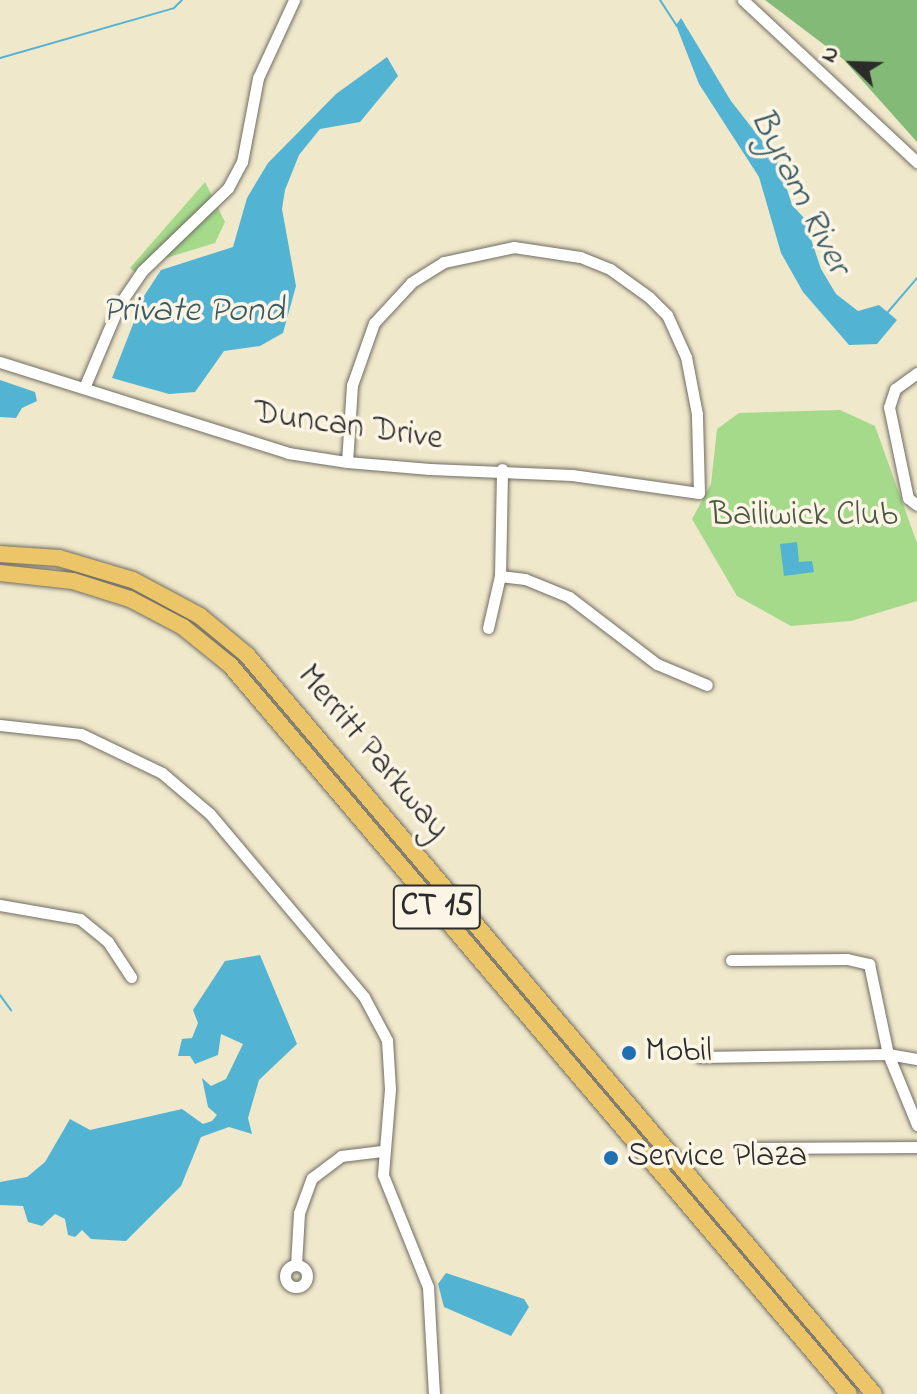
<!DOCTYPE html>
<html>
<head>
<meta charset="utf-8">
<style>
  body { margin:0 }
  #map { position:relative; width:917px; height:1394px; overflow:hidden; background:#f0e8cb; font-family:"Indie Flower",sans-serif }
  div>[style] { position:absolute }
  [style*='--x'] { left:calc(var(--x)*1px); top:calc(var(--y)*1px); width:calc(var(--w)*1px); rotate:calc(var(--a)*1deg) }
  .green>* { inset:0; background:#a5da8b }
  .forest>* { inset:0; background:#84ba77 }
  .water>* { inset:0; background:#53b3d2 }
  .stream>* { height:2px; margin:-1px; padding:0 1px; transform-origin:1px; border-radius:1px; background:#53b3d2 }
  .roads { filter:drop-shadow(0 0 2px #706d63) drop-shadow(0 0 2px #706d63) }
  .minor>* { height:11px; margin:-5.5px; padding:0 5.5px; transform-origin:5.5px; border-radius:5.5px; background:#fff }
  .minor>.ring { margin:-5.5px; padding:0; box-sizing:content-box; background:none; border:11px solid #fff; border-radius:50% }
  .highway>* { height:16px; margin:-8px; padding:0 8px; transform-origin:8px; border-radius:8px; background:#ecc569 }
  .dots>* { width:22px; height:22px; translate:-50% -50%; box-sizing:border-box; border:4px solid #fcf5e5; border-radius:50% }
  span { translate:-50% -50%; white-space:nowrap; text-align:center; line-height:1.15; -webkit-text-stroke:7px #fcf5e5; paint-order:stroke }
  .shield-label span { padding:2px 6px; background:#fcf5e5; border:2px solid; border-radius:6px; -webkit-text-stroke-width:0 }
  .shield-label { font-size:32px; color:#2b2b2b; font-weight:700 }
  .street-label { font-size:34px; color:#2b2b2b }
  .park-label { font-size:34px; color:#4a5743 }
  .poi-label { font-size:34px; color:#2b2b2b }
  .left { translate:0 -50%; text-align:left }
  .water-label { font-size:36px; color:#395b65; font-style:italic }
  .north { position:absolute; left:813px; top:24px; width:80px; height:80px; -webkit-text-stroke:6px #fcf5e5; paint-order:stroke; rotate:293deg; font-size:22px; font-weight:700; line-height:32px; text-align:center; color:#2b2b2b }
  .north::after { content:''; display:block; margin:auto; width:28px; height:36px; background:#2b2b2b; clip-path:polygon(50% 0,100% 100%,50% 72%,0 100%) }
</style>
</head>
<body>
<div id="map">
  <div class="green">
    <i style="clip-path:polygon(205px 182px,225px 222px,215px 243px,153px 262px,141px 277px,130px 268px)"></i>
    <i style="clip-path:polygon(840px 410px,875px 426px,917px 543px,917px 601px,851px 621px,791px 626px,737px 596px,692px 519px,711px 484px,717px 429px,739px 413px)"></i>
  </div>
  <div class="forest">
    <i style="clip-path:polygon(765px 0,917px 0,917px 142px,843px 59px)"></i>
  </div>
  <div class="water">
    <i style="clip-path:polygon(681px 18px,731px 101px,778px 161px,792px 205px,804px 218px,821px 269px,836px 294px,858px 311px,879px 305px,897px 320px,877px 344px,849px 345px,803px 292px,781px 253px,759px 177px,699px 84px,676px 25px)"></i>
    <i style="clip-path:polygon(387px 57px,398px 76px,360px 122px,320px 129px,299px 155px,285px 190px,282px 209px,296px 286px,283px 333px,260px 346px,224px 351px,195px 392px,169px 394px,112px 378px,144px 296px,161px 270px,233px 247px,247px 198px,268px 163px,336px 94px)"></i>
    <i style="clip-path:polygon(0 380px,35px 392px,37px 401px,22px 408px,16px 418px,0 417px)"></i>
    <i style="clip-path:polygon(797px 542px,799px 562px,812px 561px,814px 572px,784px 576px,780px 544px)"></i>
    <i style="clip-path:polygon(260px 955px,297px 1044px,259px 1080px,248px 1118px,252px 1134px,229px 1127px,201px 1137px,181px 1186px,126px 1241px,91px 1239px,82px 1230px,75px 1237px,68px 1235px,65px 1219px,55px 1214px,42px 1226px,28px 1222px,23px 1206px,0 1205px,0 1182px,27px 1177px,45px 1162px,70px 1119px,90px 1130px,182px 1109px,203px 1124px,212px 1121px,217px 1115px,208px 1107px,202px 1078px,211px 1086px,226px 1079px,243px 1044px,221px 1034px,218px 1055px,195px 1064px,190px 1056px,178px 1056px,182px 1039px,192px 1038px,198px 1023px,193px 1010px,225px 961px)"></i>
    <i style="clip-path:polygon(446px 1273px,524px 1299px,529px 1307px,511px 1336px,444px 1307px,438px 1284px)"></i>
  </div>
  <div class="stream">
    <i style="--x:660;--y:0;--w:31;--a:57"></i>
    <i style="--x:0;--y:58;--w:181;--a:-16"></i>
    <i style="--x:174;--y:8;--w:11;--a:-45"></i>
    <i style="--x:888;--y:312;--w:45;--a:-49.5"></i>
    <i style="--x:0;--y:995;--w:19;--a:54"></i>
  </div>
  <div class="roads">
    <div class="minor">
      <i style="--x:743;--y:0;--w:238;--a:43"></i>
      <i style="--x:0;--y:362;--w:302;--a:17.5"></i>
      <i style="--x:288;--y:453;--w:60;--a:8.7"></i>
      <i style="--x:347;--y:462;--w:83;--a:4.8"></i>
      <i style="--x:430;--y:469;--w:142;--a:2.4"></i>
      <i style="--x:572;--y:475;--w:128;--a:8.1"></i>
      <i style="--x:699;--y:493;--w:79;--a:-91.5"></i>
      <i style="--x:697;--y:414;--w:58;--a:-100.9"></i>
      <i style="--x:686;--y:357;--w:46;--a:-114.3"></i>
      <i style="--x:667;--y:315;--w:25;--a:-135"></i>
      <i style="--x:649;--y:297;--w:48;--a:-144.3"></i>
      <i style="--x:610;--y:269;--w:32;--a:-158"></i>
      <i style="--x:580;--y:257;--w:67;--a:-171.4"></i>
      <i style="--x:514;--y:247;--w:72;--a:167.9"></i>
      <i style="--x:444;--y:262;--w:39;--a:148"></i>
      <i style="--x:411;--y:283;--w:54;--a:132.8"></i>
      <i style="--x:374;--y:323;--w:66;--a:109.5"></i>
      <i style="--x:352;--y:385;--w:77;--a:93.7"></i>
      <i style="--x:917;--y:373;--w:27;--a:144"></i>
      <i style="--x:895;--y:389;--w:19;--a:108"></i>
      <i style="--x:889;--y:407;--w:93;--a:78.2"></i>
      <i style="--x:908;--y:498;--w:11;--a:38"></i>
      <i style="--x:84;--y:388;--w:90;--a:-67.1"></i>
      <i style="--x:119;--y:305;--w:41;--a:-55.9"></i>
      <i style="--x:142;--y:271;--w:120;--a:-44"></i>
      <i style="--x:228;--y:188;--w:30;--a:-62"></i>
      <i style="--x:242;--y:162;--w:86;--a:-79.2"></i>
      <i style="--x:258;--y:78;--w:86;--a:-65.2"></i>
      <i style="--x:500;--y:576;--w:25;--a:7"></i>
      <i style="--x:525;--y:579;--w:48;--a:22.2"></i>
      <i style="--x:569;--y:597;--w:111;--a:37.3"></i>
      <i style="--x:657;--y:664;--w:54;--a:22.8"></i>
      <i style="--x:488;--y:628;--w:53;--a:-77"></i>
      <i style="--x:500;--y:576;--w:107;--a:-88.9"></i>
      <i style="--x:0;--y:725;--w:81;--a:6.3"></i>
      <i style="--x:81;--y:734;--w:90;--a:25.7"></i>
      <i style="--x:162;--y:773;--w:63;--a:40.5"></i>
      <i style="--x:210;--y:814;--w:239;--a:49.9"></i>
      <i style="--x:364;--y:997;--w:49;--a:61.9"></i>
      <i style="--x:387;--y:1040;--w:49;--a:86.5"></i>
      <i style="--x:390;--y:1089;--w:86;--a:94.7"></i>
      <i style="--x:383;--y:1175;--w:121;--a:68.1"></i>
      <i style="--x:428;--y:1287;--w:107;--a:86.8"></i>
      <i style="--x:0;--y:905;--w:81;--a:9.9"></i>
      <i style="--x:80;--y:919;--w:36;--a:39"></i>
      <i style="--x:108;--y:942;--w:42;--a:56.7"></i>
      <i style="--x:731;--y:960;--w:116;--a:-0.5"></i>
      <i style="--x:847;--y:959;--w:23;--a:13"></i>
      <i style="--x:869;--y:964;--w:92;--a:78.1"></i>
      <i style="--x:888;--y:1054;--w:77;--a:67.8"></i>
      <i style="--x:700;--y:1057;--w:188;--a:-0.9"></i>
      <i style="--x:888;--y:1054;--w:29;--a:10"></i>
      <i style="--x:753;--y:1148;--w:164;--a:-0.3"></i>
      <i class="ring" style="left:285px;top:1265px;width:11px;height:11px"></i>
      <i style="--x:296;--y:1265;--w:52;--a:-86.7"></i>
      <i style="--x:299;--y:1213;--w:37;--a:-70"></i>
      <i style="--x:312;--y:1178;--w:36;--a:-37"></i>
      <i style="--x:341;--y:1156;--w:41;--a:-7"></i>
    </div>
    <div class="highway">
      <i style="--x:0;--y:554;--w:59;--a:3.9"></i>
      <i style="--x:59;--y:558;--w:77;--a:16.6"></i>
      <i style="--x:133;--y:580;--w:76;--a:28.2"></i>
      <i style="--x:200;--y:616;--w:61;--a:39.7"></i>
      <i style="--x:247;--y:655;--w:969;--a:49.69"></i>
      <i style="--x:0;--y:573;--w:73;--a:6.3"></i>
      <i style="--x:73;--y:581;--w:60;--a:17.5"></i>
      <i style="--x:130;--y:599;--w:60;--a:27.8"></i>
      <i style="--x:183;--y:627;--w:60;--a:39"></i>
      <i style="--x:230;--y:665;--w:956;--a:49.67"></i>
    </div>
  </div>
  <div class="dots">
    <i style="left:629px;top:1053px;background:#1f6fb2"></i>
    <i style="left:611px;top:1158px;background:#1f6fb2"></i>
  </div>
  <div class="shield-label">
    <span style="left:437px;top:907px">CT 15</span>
  </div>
  <div class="street-label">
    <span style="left:348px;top:427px;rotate:8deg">Duncan Drive</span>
    <span style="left:372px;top:753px;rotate:50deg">Merritt Parkway</span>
  </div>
  <div class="park-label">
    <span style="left:804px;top:517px">Bailiwick Club</span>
  </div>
  <div class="poi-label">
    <span class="left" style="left:645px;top:1053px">Mobil</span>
    <span class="left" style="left:627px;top:1158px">Service Plaza</span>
  </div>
  <div class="water-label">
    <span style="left:799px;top:192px;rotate:63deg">Byram River</span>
    <span style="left:193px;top:312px">Private Pond</span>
  </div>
  <div class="north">N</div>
</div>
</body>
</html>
